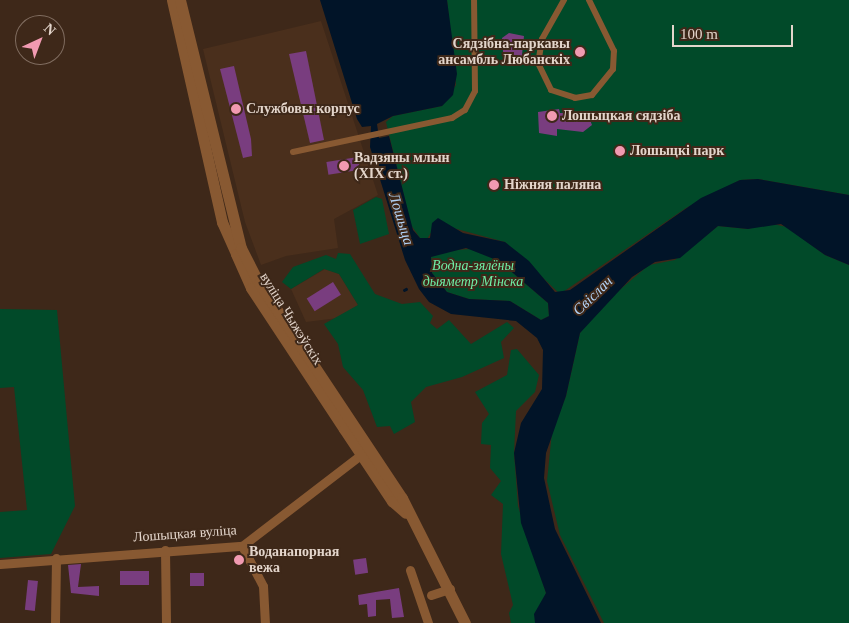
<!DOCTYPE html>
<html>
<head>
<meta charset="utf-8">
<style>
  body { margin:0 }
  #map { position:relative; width:849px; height:623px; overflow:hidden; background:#3e2819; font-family:"Times New Roman",serif }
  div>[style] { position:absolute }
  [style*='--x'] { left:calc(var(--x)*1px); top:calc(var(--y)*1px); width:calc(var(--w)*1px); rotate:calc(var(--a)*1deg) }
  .built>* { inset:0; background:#4a2f1c }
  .green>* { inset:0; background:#014a29 }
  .water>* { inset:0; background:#011428 }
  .stream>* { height:2.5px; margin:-1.25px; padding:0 1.25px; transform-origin:1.25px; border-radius:1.25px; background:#011428 }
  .building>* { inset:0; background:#793d7f; transform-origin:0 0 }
  .pedestrian>* { height:6px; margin:-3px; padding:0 3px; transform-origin:3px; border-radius:3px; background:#885932 }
  .minor>* { height:9px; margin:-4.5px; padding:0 4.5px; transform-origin:4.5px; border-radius:4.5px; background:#885932 }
  .tertiary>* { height:11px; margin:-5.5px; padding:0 5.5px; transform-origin:5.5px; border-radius:5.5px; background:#885932 }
  .dots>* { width:14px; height:14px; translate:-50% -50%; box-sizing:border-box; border:2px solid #3e2819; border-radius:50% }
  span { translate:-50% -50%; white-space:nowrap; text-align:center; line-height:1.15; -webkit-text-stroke:4px #3e2819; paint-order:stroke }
  .poi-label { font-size:14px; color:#e3d5cb; font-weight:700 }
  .right { translate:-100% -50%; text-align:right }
  .left { translate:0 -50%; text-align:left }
  .park-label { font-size:14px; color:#6feea6; font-style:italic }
  .street-label { font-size:14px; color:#e3d5cb }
  .water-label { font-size:15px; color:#b1d2f6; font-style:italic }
  .north { position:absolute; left:15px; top:15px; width:50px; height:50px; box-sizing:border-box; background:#3e2819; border:1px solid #806d60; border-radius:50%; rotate:43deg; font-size:14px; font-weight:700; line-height:20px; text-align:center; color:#e3d5cb }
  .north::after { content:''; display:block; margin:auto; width:18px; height:22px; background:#f19ab1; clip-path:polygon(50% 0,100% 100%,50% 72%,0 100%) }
  .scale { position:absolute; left:672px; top:25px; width:121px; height:22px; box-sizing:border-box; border:2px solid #e3d5cb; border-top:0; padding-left:6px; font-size:15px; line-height:18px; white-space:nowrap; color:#e3d5cb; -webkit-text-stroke:4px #3e2819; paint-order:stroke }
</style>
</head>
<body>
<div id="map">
  <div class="built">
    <i style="clip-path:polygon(321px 21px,378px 195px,334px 219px,338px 248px,286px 256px,261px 265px,245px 222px,203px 49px)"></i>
    <i style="clip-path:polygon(325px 269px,339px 274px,358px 305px,338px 318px,306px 322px,291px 289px)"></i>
  </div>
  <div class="green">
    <i style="clip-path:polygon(447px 0,849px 0,849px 195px,758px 179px,740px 180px,686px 208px,560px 294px,505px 242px,453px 228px,432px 231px,427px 239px,420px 238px,411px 225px,386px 122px,393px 116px,442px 106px,456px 85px)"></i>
    <i style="clip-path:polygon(376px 197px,382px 199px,389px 234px,360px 244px,353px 210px)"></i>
    <i style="clip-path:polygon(768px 223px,787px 227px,825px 255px,849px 265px,849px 623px,604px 623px,560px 535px,547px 481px,552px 432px,566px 396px,580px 333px,597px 309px,649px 265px,675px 260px,718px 226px,748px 229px)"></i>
    <i style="clip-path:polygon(471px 249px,499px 261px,548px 303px,549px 316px,541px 320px,510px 301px,469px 299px,447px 292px,432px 273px,430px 258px,440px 251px)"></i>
    <i style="clip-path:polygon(338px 253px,350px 254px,375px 294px,402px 304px,420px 302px,433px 316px,430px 323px,437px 329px,449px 320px,471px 344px,507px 322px,514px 328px,501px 342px,504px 358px,462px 377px,426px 387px,411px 402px,415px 422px,394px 434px,390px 426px,377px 427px,363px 390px,343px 367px,338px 344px,324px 324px,358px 305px,339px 274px,324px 269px,291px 289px,282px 282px,293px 267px,326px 255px,336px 259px)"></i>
    <i style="clip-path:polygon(0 309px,57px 310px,75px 506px,51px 554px,0 558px,0 512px,27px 510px,14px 387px,0 388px)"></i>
    <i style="clip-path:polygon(517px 349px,539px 375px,535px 392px,516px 411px,514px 453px,518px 506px,546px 593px,535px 623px,511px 623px,509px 613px,513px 605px,501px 554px,503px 504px,491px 495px,501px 481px,490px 468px,491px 445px,481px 444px,482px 423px,489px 414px,475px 392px,507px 375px,511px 350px)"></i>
  </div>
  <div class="water">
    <i style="clip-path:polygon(evenodd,320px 0,447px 0,457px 74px,453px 95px,442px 106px,393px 116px,377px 124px,379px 138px,389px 136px,413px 230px,420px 238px,430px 238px,432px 223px,438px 218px,463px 233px,505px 242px,529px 261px,555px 292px,570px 290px,701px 198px,740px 180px,758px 179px,849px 195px,849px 265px,825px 255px,781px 224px,748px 229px,718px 226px,680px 258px,655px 262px,632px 277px,580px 333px,566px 396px,546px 453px,544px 478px,555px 529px,601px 623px,535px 623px,534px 614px,546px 593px,521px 523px,514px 453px,521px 423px,542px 389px,543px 350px,537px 338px,516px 321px,451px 314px,429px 302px,419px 289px,405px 260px,370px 147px,371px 126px,362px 127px,357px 119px,320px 0,466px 248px,499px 261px,548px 303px,549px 316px,541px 320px,510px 301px,469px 299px,447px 292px,432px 273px,431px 257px,466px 248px)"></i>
  </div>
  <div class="stream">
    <i style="--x:404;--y:290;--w:2;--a:-27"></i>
  </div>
  <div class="building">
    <i style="clip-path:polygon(509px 33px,524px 36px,521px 64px,504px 65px,502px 38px)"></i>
    <i style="clip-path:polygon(306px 51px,324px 140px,310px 143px,289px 54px)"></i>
    <i style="clip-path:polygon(234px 66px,251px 139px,252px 156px,243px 158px,220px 69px)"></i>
    <i style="clip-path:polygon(559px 109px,560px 113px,587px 112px,592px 125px,583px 132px,557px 129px,557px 136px,539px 133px,538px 112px)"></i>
    <i style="left:358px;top:157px;width:13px;height:32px;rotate:81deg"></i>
    <i style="left:333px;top:282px;width:15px;height:31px;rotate:58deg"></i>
    <i style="left:366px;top:558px;width:15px;height:13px;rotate:82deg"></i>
    <i style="clip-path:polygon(81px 564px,78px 587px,99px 586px,99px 596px,71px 593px,68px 565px)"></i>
    <i style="left:120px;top:571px;width:29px;height:14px"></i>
    <i style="left:190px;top:573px;width:14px;height:13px"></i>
    <i style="left:28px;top:580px;width:10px;height:30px;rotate:6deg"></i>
    <i style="clip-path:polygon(399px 588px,404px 617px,392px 618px,390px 599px,376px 600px,376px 616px,368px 617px,367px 604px,359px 605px,358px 595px)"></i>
  </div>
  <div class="pedestrian">
    <i style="--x:564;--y:0;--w:45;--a:119.4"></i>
    <i style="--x:542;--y:39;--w:24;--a:99"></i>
    <i style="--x:538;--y:63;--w:30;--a:64"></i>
    <i style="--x:551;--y:90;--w:25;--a:18"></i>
    <i style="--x:575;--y:98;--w:17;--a:-10"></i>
    <i style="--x:592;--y:95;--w:33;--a:-51"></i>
    <i style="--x:613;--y:69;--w:18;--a:-87"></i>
    <i style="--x:614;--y:51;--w:57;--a:-116.1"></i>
    <i style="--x:293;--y:152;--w:163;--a:-12.1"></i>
    <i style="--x:452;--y:118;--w:15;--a:-32"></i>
    <i style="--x:465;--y:110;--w:21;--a:-62"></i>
    <i style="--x:475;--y:91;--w:91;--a:-90.6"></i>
  </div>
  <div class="minor">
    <i style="--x:242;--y:546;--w:45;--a:62.3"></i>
    <i style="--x:263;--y:586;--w:37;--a:87"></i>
    <i style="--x:165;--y:550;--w:73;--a:89.2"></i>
    <i style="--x:0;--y:564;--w:243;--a:-4.3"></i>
    <i style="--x:242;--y:546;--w:156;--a:-37.5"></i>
    <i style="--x:410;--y:570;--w:56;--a:71.2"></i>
    <i style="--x:431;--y:595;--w:20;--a:-18"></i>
    <i style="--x:55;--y:623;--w:65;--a:-89.1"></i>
  </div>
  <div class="tertiary">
    <i style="--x:172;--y:0;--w:228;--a:77.3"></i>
    <i style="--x:222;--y:222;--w:35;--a:66"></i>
    <i style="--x:236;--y:254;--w:37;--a:66"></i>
    <i style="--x:251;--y:288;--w:169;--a:56.6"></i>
    <i style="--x:344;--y:429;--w:87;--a:56.3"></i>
    <i style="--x:392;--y:501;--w:18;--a:41"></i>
    <i style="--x:180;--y:0;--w:255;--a:76.2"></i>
    <i style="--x:241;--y:248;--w:39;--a:63"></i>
    <i style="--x:259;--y:283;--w:258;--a:56.4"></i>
    <i style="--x:402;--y:498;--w:140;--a:63.3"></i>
  </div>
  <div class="dots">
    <i style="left:580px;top:52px;background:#f19ab1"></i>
    <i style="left:236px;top:109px;background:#f19ab1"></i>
    <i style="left:552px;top:116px;background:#f19ab1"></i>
    <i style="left:620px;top:151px;background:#f19ab1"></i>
    <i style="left:344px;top:166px;background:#f19ab1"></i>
    <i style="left:494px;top:185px;background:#f19ab1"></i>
    <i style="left:239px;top:560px;background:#f19ab1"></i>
  </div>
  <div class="poi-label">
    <span class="right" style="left:570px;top:52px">Сядзібна-паркавы<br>ансамбль Любанскіх</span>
    <span class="left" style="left:246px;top:109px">Службовы корпус</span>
    <span class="left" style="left:562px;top:116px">Лошыцкая сядзіба</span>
    <span class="left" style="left:630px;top:151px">Лошыцкі парк</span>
    <span class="left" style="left:354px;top:166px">Вадзяны млын<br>(XIX ст.)</span>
    <span class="left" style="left:504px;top:185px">Ніжняя паляна</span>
    <span class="left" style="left:249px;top:560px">Воданапорная<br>вежа</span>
  </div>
  <div class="park-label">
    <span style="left:473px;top:274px">Водна-зялёны<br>дыяметр Мінска</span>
  </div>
  <div class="street-label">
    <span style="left:291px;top:319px;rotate:58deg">вуліца Чыжэўскіх</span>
    <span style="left:185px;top:534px;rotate:-4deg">Лошыцкая вуліца</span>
  </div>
  <div class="water-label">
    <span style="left:401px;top:219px;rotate:73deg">Лошыца</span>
    <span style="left:593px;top:296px;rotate:-44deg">Свіслач</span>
  </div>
  <div class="north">N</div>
  <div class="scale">100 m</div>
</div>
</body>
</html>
